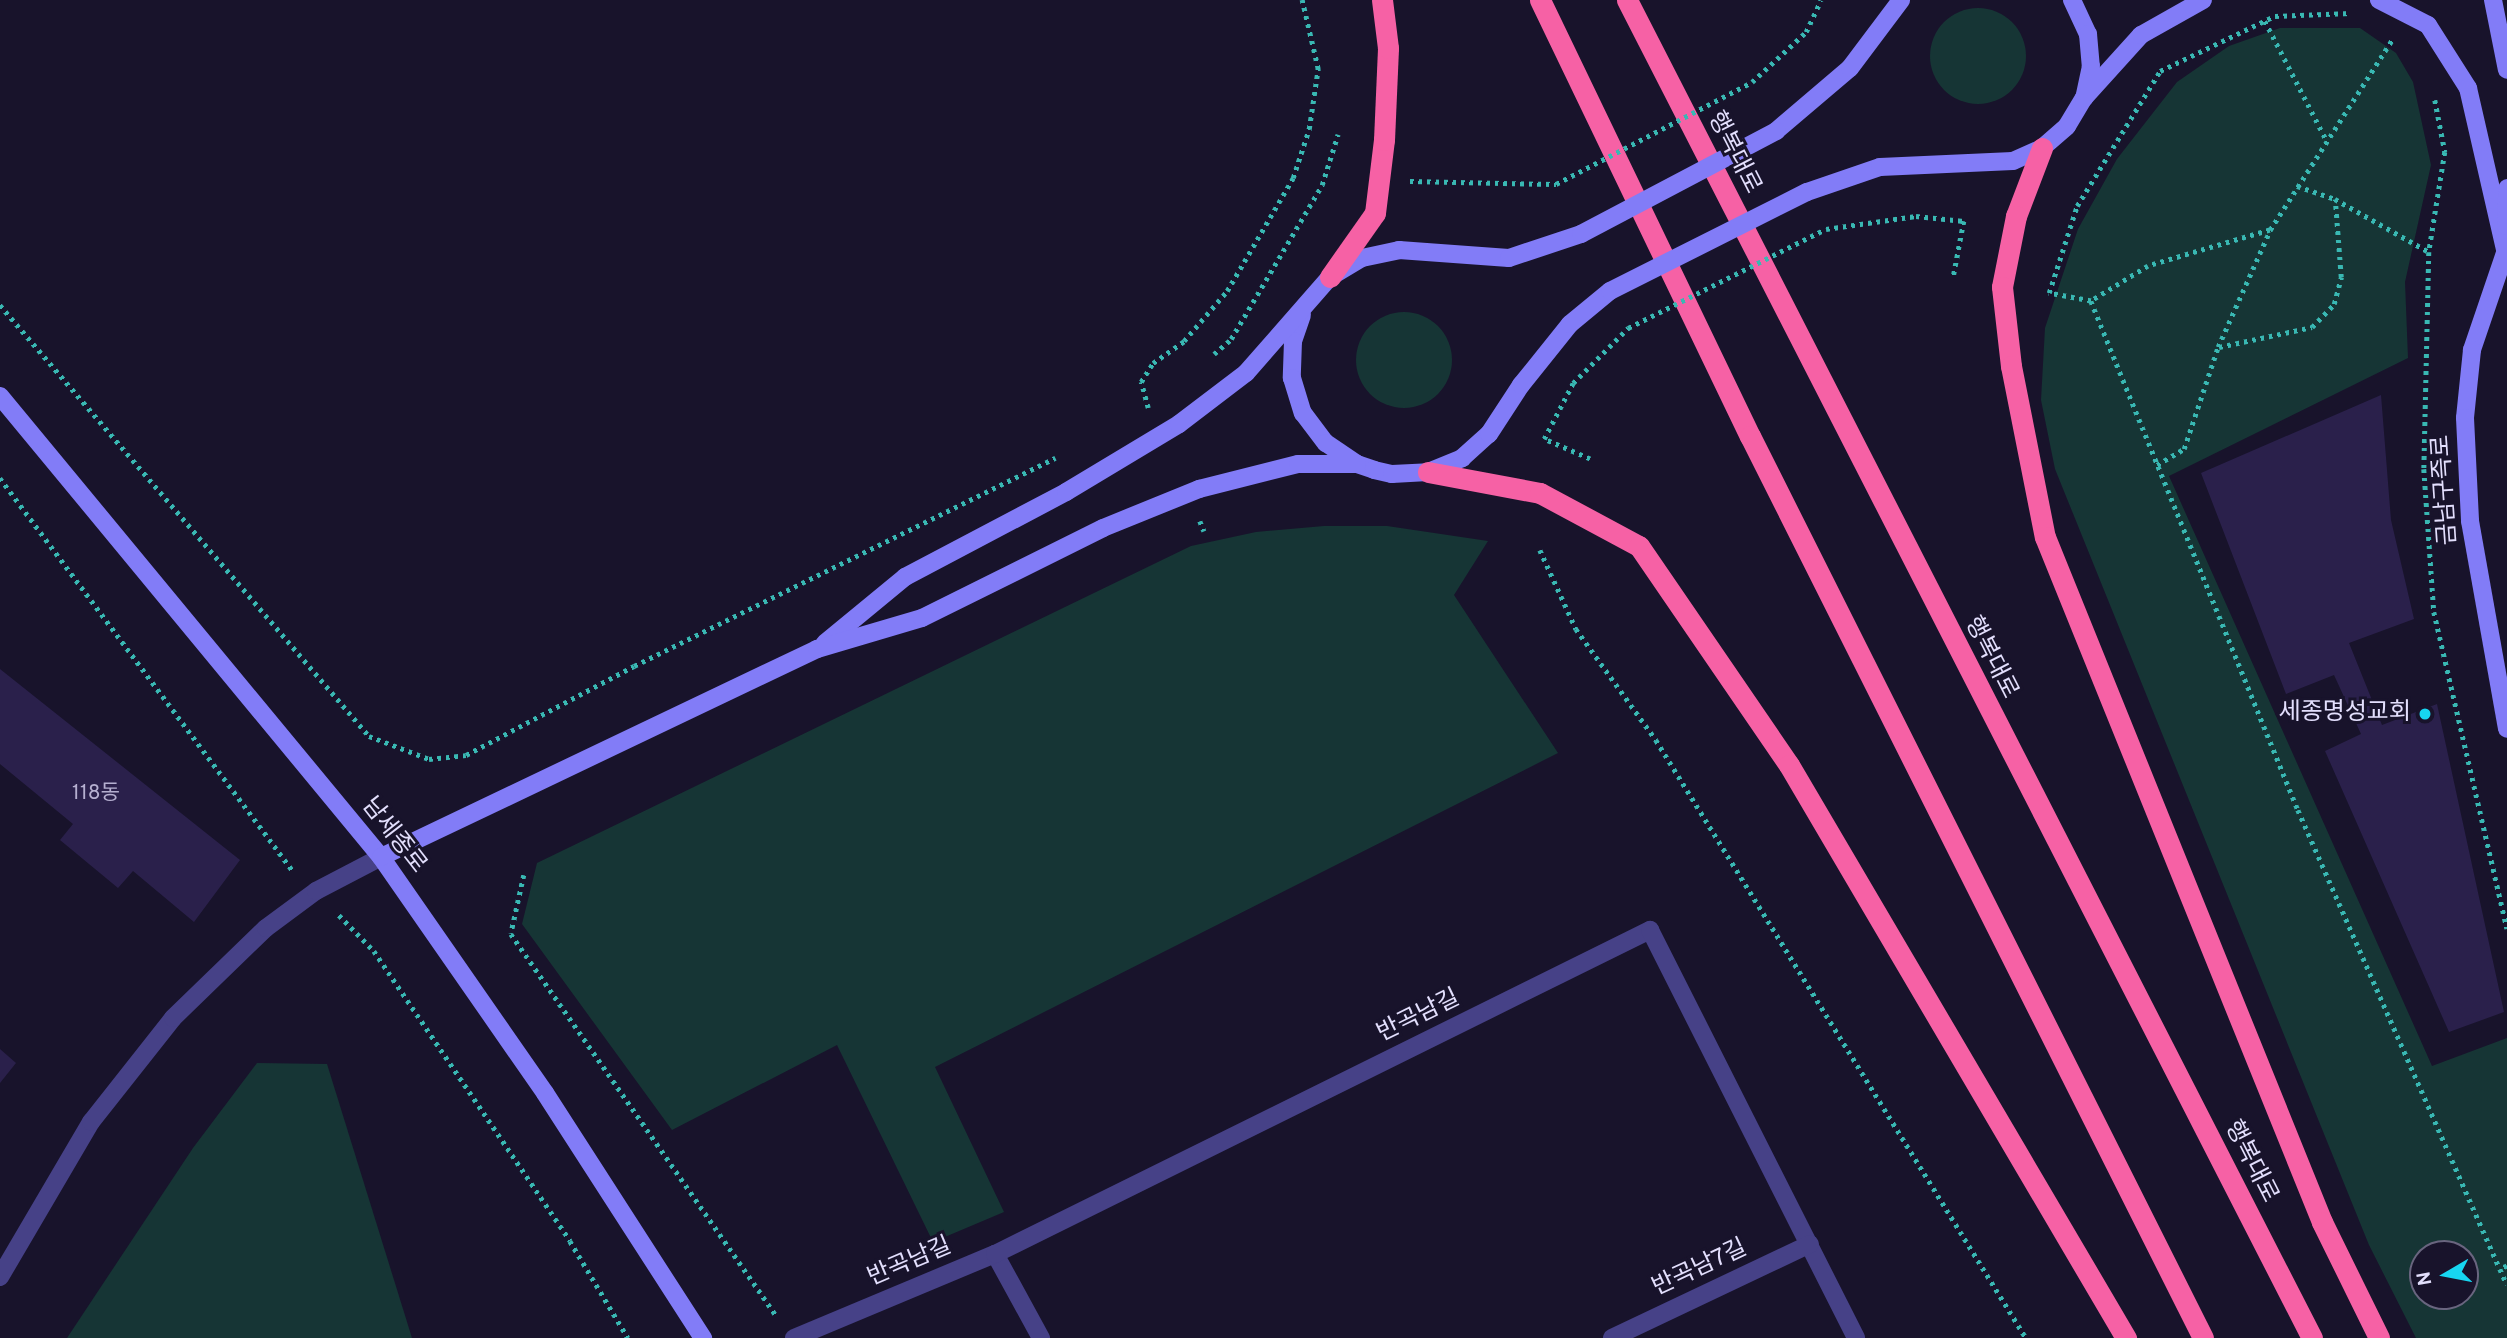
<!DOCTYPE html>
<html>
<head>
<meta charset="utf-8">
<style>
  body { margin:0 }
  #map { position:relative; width:2507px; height:1338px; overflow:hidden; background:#18132b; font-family:Overpass,"Noto Sans KR",sans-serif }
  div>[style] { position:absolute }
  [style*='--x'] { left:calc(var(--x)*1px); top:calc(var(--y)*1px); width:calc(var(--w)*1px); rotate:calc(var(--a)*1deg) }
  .green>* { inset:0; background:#163535 }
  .round { border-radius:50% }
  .building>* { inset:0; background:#2a204b }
  .path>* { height:4.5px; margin-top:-2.25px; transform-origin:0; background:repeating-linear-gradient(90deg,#39b8b3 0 3.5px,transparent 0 8.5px) }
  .lane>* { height:18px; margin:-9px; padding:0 9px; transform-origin:9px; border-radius:9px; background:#464187 }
  .street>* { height:18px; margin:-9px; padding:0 9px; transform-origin:9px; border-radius:9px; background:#464187 }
  .secondary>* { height:18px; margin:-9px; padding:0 9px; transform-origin:9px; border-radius:9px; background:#827cf7 }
  .highway>* { height:21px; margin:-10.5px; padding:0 10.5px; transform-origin:10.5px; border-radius:10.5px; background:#f661a5 }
  .path-bridge>* { height:4.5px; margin-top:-2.25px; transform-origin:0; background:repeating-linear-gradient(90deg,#39b8b3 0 3.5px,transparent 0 8.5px) }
  .secondary-bridge>* { height:18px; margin:-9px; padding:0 9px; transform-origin:9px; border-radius:9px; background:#827cf7 }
  .dots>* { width:19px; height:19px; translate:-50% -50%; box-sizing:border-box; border:4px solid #18132b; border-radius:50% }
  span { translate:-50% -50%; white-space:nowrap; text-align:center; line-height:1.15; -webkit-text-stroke:6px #18132b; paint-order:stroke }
  .number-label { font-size:21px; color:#b5afd0 }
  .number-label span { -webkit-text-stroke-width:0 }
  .street-label { font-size:24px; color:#e3dffd }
  .poi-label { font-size:24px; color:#e3dffd }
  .right { translate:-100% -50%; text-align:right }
  .north { position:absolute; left:2409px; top:1240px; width:70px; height:70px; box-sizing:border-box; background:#18132b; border:2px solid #69657f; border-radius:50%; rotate:260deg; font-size:19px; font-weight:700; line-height:28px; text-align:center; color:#e3dffd }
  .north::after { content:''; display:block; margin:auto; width:24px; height:32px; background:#17d6f1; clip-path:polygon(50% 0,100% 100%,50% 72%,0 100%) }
</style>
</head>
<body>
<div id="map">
  <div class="green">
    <i class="round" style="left:1930px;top:8px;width:96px;height:96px"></i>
    <i style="clip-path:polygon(evenodd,2280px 28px,2360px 28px,2396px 53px,2413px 82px,2431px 165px,2405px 282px,2408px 358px,2169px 476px,2432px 1066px,2507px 1038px,2507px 1338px,2416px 1338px,2369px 1245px,2055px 469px,2041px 400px,2045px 328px,2078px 229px,2117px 159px,2177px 82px,2229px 46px,2280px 28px,2423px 1254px,2465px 1254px,2465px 1296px,2423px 1296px,2423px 1254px)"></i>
    <i class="round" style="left:1356px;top:312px;width:96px;height:96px"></i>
    <i style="clip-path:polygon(1324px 526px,1387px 526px,1488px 541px,1454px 595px,1558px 753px,935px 1067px,1004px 1212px,933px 1242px,837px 1045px,672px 1130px,522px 924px,537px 863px,1191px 546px,1256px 532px)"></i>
    <i style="clip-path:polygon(257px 1063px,327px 1064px,412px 1338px,67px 1338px,193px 1148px)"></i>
  </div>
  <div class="building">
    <i style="clip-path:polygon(2381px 395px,2391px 520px,2414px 619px,2349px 643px,2382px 725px,2437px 704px,2504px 1012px,2449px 1032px,2325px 751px,2361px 734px,2334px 675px,2286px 694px,2201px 473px)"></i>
    <i style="clip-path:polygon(0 669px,240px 860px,194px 922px,133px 871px,118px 888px,60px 840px,73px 824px,0 764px)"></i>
    <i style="clip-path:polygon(0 1049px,16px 1063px,0 1083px)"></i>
  </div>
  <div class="path">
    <i style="--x:2265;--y:21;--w:133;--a:62.7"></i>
    <i style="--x:1752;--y:82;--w:74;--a:-42.8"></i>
    <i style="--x:1806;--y:32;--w:35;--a:-65"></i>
    <i style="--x:2435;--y:100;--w:53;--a:79.1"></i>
    <i style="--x:2445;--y:152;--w:101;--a:99.1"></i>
    <i style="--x:2429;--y:252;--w:217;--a:91.3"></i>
    <i style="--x:2424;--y:469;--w:143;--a:86"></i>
    <i style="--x:2434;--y:612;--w:325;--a:77"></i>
    <i style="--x:1410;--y:181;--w:146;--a:1.2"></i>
    <i style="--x:2297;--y:186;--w:40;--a:18.9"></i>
    <i style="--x:2335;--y:199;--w:108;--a:29.4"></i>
    <i style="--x:1826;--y:229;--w:91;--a:-8.2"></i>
    <i style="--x:1916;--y:216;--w:48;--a:5.9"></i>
    <i style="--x:1964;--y:221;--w:59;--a:100.7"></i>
    <i style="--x:2270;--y:230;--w:127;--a:163.6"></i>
    <i style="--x:2148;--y:266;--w:67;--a:148.4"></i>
    <i style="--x:2091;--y:301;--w:43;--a:-169.2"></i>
    <i style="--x:2049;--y:293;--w:91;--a:-72.2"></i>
    <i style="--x:2077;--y:206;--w:158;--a:-58.4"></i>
    <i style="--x:2160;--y:71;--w:127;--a:-25.6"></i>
    <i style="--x:2275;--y:16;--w:76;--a:-2.3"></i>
    <i style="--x:2091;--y:301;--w:549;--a:67.87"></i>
    <i style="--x:2298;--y:810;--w:501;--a:66.25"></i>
    <i style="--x:0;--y:305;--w:567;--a:49.43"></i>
    <i style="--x:369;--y:736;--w:64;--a:21"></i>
    <i style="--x:429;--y:759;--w:37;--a:-6"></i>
    <i style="--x:466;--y:755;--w:190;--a:-27.9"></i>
    <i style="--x:634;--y:666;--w:470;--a:-26.3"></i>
    <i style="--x:2219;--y:347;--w:95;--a:-12.1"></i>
    <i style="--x:2312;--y:327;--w:32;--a:-46"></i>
    <i style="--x:2334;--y:304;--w:28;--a:-75"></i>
    <i style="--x:2341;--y:277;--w:78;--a:-94.4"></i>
    <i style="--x:1214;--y:354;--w:23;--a:-41"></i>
    <i style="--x:1231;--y:339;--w:179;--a:-59.4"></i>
    <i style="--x:1322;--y:185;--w:53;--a:-72.6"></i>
    <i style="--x:1148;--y:408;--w:27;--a:-105"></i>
    <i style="--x:1141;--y:382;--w:22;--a:-58"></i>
    <i style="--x:1153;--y:363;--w:38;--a:-35"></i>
    <i style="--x:1184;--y:341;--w:66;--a:-49.3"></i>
    <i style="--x:1227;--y:291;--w:131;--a:-59.7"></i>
    <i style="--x:1293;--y:178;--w:52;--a:-71.9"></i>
    <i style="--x:1309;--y:129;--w:61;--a:-81.5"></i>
    <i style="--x:1318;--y:69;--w:71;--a:-103.1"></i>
    <i style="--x:1590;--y:459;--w:50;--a:-156.5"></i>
    <i style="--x:1544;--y:439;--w:63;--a:-62.6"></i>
    <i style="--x:1573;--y:383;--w:78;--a:-45"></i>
    <i style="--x:2157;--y:465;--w:31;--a:-31"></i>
    <i style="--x:2184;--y:449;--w:108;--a:-71.6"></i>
    <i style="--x:2218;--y:347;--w:128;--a:-66"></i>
    <i style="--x:2270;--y:230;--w:226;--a:-57.3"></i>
    <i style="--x:0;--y:478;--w:489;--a:53.3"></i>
    <i style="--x:1200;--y:521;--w:11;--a:68"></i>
    <i style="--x:1540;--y:550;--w:87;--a:65.5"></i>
    <i style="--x:1576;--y:629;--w:137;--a:54.2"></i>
    <i style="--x:1656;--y:740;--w:703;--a:58.25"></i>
    <i style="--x:524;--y:875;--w:60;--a:102.4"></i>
    <i style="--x:511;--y:934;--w:463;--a:55.2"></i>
    <i style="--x:339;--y:915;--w:50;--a:45.8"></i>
    <i style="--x:374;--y:951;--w:350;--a:55.9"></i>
    <i style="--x:570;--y:1241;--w:113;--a:59.1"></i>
    <i style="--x:2507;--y:1266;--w:8;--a:157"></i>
    <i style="--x:2500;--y:1269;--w:17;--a:66"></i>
  </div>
  <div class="lane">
    <i style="--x:0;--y:1277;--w:180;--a:-59.6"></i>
    <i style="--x:91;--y:1122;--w:132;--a:-51.7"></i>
    <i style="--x:173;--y:1018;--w:129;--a:-44.1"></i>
    <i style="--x:266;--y:928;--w:62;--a:-36.5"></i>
    <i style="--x:316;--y:891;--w:73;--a:-27.6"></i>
  </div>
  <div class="street">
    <i style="--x:995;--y:1254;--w:96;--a:61.3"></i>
    <i style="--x:794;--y:1338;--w:218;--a:-22.7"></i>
    <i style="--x:995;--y:1254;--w:731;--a:-26.32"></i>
    <i style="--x:1650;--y:930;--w:457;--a:63.2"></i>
    <i style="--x:1612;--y:1338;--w:219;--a:-25.4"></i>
  </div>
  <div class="secondary">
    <i style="--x:2072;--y:0;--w:38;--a:65"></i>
    <i style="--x:2088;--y:34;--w:32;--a:85"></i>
    <i style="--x:2091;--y:66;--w:33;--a:102"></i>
    <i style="--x:2379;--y:0;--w:55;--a:27"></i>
    <i style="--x:2428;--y:25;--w:75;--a:57.6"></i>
    <i style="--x:2468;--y:88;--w:166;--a:77.1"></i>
    <i style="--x:2493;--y:0;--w:71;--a:78.7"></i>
    <i style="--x:1776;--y:131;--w:97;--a:-40.4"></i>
    <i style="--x:1850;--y:68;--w:85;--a:-53.1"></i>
    <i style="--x:1807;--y:192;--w:77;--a:-18.9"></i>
    <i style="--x:1880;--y:167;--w:133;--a:-2.6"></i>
    <i style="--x:2013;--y:161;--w:32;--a:-24"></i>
    <i style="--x:2042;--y:148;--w:33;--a:-41"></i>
    <i style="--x:2067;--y:126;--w:33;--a:-59"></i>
    <i style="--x:2084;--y:98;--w:85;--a:-47.9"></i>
    <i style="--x:2141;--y:35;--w:71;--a:-29.4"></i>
    <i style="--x:2506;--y:226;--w:38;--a:-88"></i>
    <i style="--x:2507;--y:247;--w:109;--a:108.8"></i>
    <i style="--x:2472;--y:350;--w:68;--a:95.9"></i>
    <i style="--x:2465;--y:418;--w:103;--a:87.2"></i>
    <i style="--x:2470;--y:521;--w:211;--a:79.9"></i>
    <i style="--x:1302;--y:315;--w:28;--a:109"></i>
    <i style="--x:1293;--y:341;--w:37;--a:92"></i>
    <i style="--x:1292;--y:378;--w:37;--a:73"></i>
    <i style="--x:1303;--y:413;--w:38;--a:53"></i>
    <i style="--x:1326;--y:443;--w:37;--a:34"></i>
    <i style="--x:1357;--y:464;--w:18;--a:19"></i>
    <i style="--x:1374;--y:470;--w:18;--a:13"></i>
    <i style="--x:1392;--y:474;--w:36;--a:-3"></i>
    <i style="--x:1428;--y:472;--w:37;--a:-22"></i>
    <i style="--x:1462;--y:458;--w:36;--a:-42"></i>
    <i style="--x:1489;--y:434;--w:59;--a:-56.9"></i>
    <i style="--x:1521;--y:385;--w:78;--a:-51.2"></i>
    <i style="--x:1570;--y:324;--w:52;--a:-39.5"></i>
    <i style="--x:0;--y:396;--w:598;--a:50.43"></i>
    <i style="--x:381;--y:857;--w:287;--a:55.2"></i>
    <i style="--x:545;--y:1093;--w:292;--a:57.2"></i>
    <i style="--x:825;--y:643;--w:104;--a:-39.5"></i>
    <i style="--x:905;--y:577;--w:182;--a:-27.8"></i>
    <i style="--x:1066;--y:492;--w:132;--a:-31"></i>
    <i style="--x:1179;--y:424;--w:84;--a:-37.3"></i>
    <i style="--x:1246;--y:373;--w:128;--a:-48.8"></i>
    <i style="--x:1330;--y:277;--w:37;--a:-31"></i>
    <i style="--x:1362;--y:258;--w:38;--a:-12"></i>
    <i style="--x:1399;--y:250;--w:110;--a:4.2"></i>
    <i style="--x:1509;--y:258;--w:76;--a:-18.4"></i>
    <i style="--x:381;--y:857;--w:483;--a:-25.5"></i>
    <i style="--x:817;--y:649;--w:109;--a:-16.4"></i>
    <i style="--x:922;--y:618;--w:202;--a:-26.4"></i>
    <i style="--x:1103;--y:528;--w:104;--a:-22.1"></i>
    <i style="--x:1199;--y:489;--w:102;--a:-14.2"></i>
    <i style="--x:1298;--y:464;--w:59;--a:0"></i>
  </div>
  <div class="highway">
    <i style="--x:1540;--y:0;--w:484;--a:64.3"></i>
    <i style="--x:1750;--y:436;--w:1009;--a:63.33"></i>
    <i style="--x:1627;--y:0;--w:1503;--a:62.89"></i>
    <i style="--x:2042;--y:148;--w:73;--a:110.9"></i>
    <i style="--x:2016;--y:216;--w:72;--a:101.2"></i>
    <i style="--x:2002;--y:287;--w:80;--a:83.5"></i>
    <i style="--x:2011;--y:366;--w:174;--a:78.8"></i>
    <i style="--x:2045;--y:537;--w:739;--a:67.98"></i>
    <i style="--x:2322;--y:1222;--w:129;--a:63.8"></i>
    <i style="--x:1330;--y:277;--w:78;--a:-54.9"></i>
    <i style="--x:1375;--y:213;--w:74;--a:-83"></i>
    <i style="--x:1384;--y:140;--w:92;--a:-87.5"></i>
    <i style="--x:1388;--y:48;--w:48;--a:-97.1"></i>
    <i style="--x:1428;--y:472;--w:114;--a:10.6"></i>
    <i style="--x:1540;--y:493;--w:112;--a:28.2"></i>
    <i style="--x:1639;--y:546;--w:265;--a:55.6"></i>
    <i style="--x:1789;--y:765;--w:665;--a:59.54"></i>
  </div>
  <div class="path-bridge">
    <i style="--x:1556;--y:184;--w:221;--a:-27.5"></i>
    <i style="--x:1628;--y:328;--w:221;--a:-26.6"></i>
  </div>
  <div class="secondary-bridge">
    <i style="--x:1581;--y:234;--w:221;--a:-27.8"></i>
    <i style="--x:1610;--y:291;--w:220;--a:-26.7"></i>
  </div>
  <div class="dots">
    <i style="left:2425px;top:714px;background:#17d6f1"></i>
  </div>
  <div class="number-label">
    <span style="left:96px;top:794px">118동</span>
  </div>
  <div class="street-label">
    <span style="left:1733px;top:153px;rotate:63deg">행복대로</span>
    <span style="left:2446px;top:490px;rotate:-94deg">금남구즉로</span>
    <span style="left:1990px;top:658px;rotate:63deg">행복대로</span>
    <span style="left:393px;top:836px;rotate:52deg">남세종로</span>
    <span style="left:1419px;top:1017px;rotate:-26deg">반곡남길</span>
    <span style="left:2250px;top:1162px;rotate:63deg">행복대로</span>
    <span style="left:910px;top:1263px;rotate:-23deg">반곡남길</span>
    <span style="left:1700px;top:1269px;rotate:-25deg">반곡남7길</span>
  </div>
  <div class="poi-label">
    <span class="right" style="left:2411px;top:714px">세종명성교회</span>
  </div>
  <div class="north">N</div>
</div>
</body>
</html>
